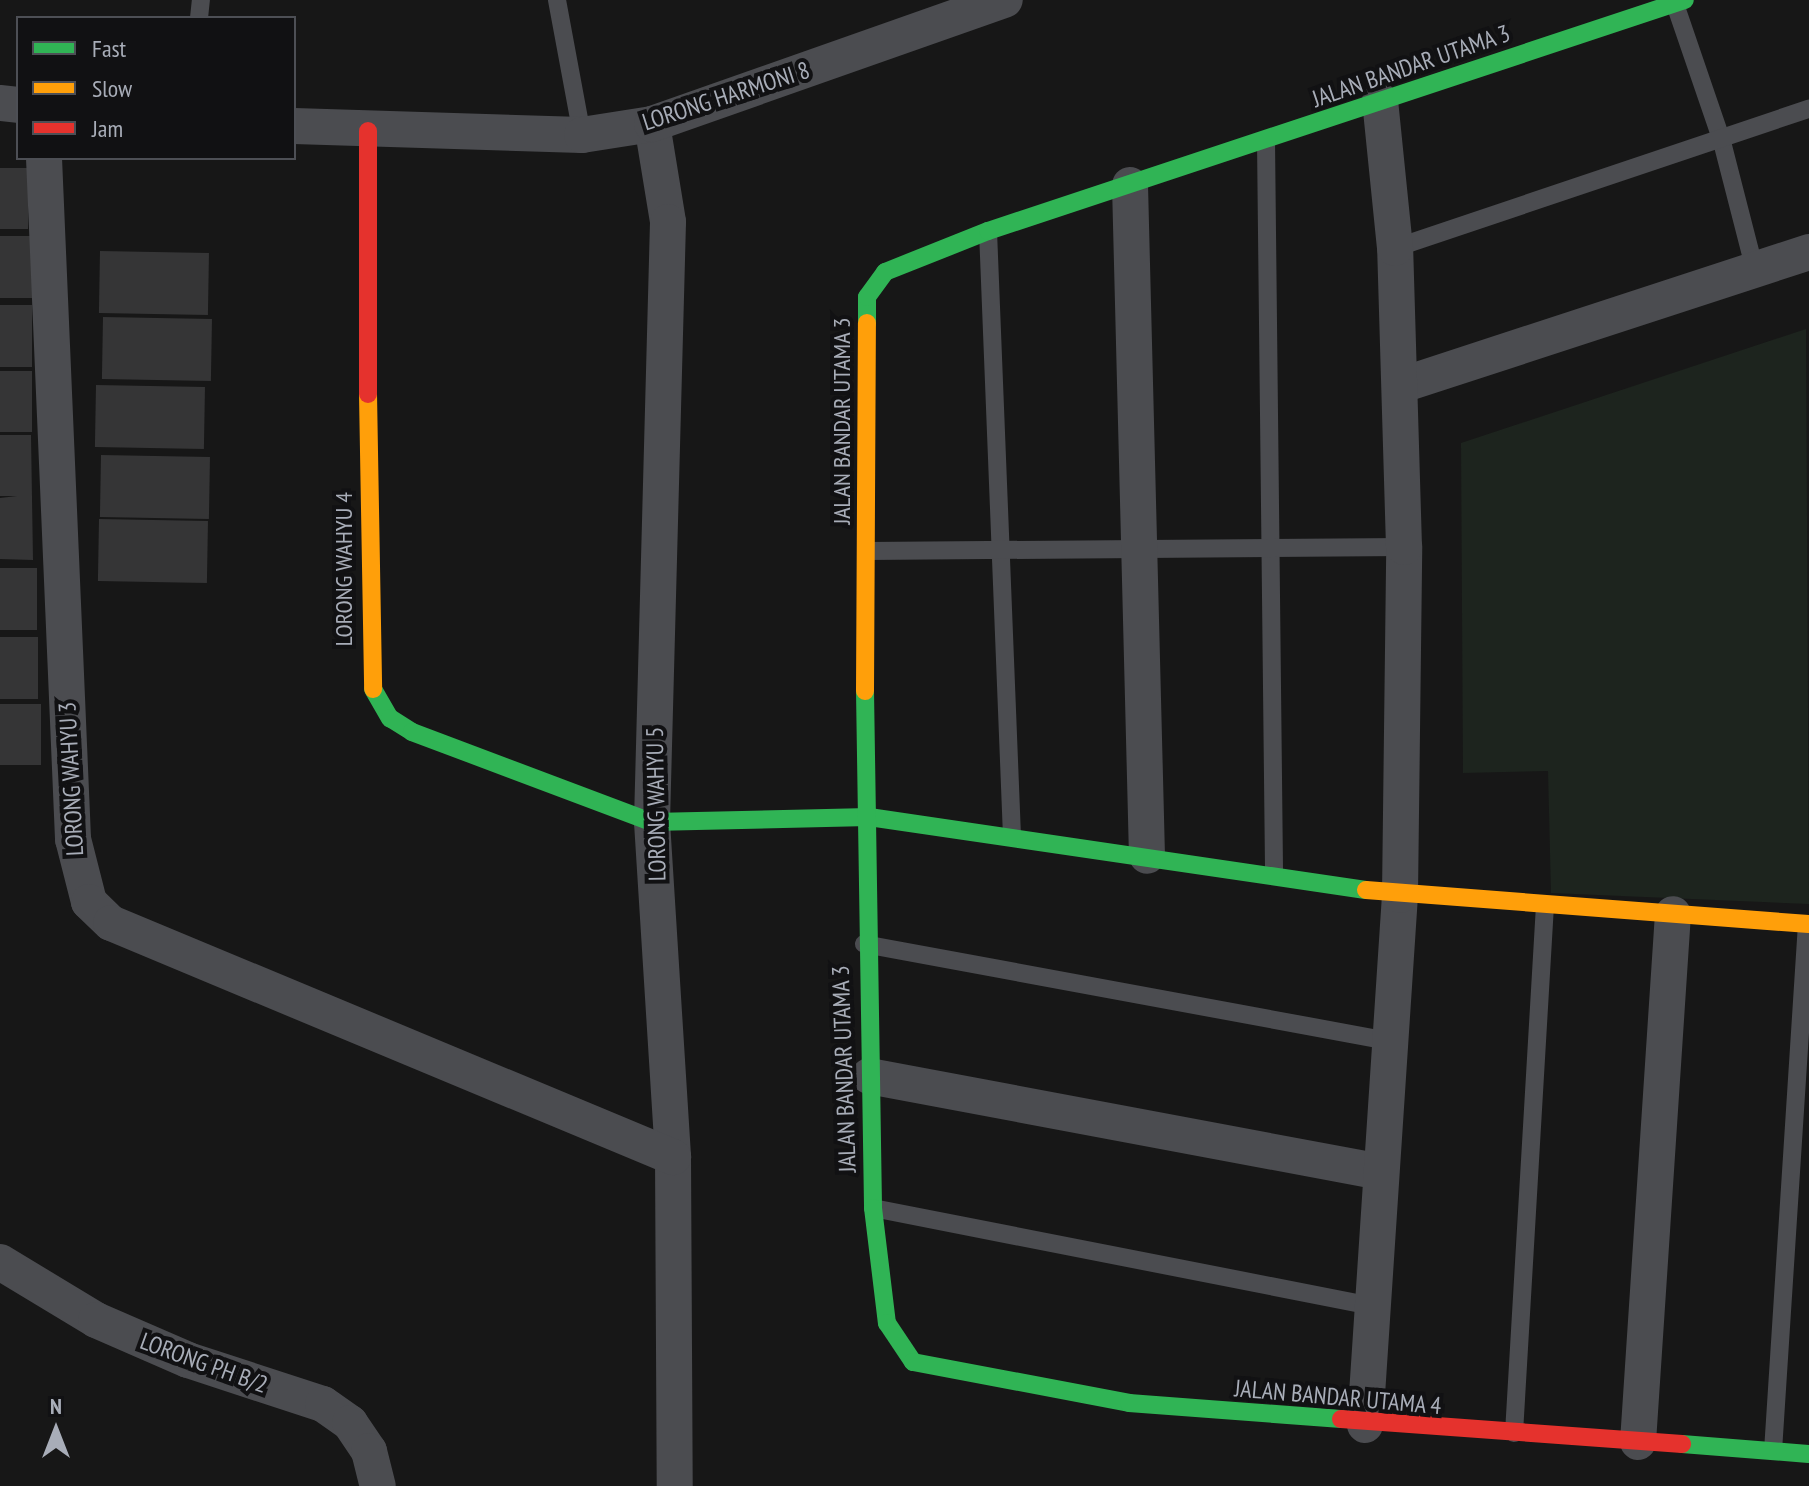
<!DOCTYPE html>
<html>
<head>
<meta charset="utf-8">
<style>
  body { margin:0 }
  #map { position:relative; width:1809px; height:1486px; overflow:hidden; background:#171717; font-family:"PT Sans Narrow",sans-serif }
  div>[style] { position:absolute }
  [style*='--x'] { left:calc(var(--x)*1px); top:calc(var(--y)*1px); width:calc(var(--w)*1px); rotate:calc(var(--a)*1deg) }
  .green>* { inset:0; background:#1d241e }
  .building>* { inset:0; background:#353536; transform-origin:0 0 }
  .lane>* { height:18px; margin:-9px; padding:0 9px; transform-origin:9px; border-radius:9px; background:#4b4c50 }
  .street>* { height:36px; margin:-18px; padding:0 18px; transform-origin:18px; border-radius:18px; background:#4b4c50 }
  .fast>* { height:18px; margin:-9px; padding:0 9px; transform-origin:9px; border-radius:9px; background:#30b455 }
  .slow>* { height:18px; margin:-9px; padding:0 9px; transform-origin:9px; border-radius:9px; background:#ff9f0a }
  .jam>* { height:18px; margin:-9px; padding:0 9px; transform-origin:9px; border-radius:9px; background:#e5322d }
  span { translate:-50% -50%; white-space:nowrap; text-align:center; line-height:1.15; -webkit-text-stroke:8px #111113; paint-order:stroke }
  .street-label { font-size:24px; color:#a8adb8 }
  .legend { position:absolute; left:16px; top:16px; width:280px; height:144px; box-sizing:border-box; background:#111113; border:2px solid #4d4f55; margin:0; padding:10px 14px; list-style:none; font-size:24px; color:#a8adb8 }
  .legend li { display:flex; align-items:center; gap:16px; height:40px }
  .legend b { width:40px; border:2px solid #4d4f55 }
  .north { position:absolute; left:16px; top:1390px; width:80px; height:80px; -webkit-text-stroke:6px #111113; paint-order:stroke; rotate:0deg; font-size:22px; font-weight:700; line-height:32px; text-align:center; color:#a8adb8 }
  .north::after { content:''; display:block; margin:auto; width:28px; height:36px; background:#a8adb8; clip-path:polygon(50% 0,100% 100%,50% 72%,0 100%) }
</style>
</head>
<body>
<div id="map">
  <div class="green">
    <i style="clip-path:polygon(1806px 329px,1809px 904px,1551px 893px,1548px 771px,1463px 773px,1461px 443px)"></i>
  </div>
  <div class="building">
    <i style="left:0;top:168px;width:28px;height:61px"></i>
    <i style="left:0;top:236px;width:33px;height:62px"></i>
    <i style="left:100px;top:251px;width:109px;height:62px;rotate:1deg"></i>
    <i style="left:0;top:305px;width:32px;height:62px"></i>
    <i style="left:103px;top:317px;width:109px;height:62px;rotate:1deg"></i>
    <i style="left:0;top:371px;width:32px;height:61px"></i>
    <i style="left:96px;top:385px;width:109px;height:62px;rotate:1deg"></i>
    <i style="clip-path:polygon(0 435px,31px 435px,33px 560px,0 559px,0 498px,17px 496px,0 496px)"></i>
    <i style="left:101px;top:455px;width:109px;height:62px;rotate:1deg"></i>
    <i style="left:99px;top:519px;width:109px;height:62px;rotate:1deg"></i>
    <i style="left:0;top:568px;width:37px;height:62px"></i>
    <i style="left:0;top:637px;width:38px;height:62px"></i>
    <i style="left:0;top:704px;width:41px;height:61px"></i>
  </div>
  <div class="lane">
    <i style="--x:557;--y:0;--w:137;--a:79.5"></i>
    <i style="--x:1675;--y:4;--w:142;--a:71.1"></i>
    <i style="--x:1721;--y:138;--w:136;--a:75.6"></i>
    <i style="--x:199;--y:18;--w:18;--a:-84"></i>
    <i style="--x:1266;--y:141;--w:733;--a:89.37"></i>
    <i style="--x:988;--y:231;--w:606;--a:87.73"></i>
    <i style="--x:1395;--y:248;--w:437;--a:-18.6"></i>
    <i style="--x:867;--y:551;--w:537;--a:-0.43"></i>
    <i style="--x:864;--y:944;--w:534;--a:10.47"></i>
    <i style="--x:873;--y:1208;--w:509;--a:11.11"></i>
    <i style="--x:1514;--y:1433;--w:529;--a:-86.64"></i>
    <i style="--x:1773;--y:1451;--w:528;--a:-86.31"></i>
  </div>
  <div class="street">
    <i style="--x:0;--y:103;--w:18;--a:6"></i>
    <i style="--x:652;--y:124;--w:99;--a:80.7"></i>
    <i style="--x:668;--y:222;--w:600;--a:91.53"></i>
    <i style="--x:652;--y:822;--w:336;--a:86.4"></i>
    <i style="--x:673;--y:1157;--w:329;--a:89.7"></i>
    <i style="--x:294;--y:126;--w:288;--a:1.8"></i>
    <i style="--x:582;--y:135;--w:71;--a:-8.9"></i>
    <i style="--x:652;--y:124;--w:374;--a:-19.4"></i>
    <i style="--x:44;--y:158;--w:682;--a:87.56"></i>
    <i style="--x:73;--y:839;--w:65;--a:75.7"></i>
    <i style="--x:89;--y:902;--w:30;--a:44"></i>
    <i style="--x:111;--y:923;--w:609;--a:22.61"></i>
    <i style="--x:1130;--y:185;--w:671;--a:88.55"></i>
    <i style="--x:1402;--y:385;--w:428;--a:-18.1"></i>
    <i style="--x:869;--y:1076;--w:521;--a:10.62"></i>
    <i style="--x:0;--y:1262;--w:112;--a:31.1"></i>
    <i style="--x:96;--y:1320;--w:100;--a:23.5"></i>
    <i style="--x:188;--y:1360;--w:142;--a:18.1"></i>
    <i style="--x:323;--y:1404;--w:33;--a:35"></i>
    <i style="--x:350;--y:1423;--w:34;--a:56"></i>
    <i style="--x:369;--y:1451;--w:36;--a:76"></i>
    <i style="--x:1365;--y:1425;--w:531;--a:-86.22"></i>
    <i style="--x:1400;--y:895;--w:348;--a:-89.3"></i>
    <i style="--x:1404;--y:547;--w:299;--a:-91.7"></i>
    <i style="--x:1395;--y:248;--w:148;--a:-95.8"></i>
    <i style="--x:1638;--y:1442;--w:529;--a:-86.21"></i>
  </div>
  <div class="fast">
    <i style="--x:867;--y:323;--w:26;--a:-90"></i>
    <i style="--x:867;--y:297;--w:31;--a:-54"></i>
    <i style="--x:885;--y:272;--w:111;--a:-21.7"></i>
    <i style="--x:988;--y:231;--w:734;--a:-18.34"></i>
    <i style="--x:373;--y:689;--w:34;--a:60"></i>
    <i style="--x:390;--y:718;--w:26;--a:32"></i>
    <i style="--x:412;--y:732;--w:256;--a:20.6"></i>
    <i style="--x:652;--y:822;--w:217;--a:-1.3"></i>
    <i style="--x:869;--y:817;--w:502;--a:8.36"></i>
    <i style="--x:865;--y:691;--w:517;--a:89.11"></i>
    <i style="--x:873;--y:1208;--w:116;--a:83.1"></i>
    <i style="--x:887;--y:1323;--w:47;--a:56.3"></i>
    <i style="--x:913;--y:1362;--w:220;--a:10.7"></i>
    <i style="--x:1129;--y:1403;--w:213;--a:4.3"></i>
    <i style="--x:1682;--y:1444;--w:127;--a:4.5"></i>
  </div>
  <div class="slow">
    <i style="--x:368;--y:394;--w:295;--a:89"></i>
    <i style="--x:865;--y:691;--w:368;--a:-89.7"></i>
    <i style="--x:1366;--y:890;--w:444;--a:4.4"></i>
  </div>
  <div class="jam">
    <i style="--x:368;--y:394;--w:263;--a:-90"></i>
    <i style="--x:1341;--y:1419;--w:342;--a:4.2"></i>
  </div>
  <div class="street-label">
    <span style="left:1411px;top:66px;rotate:-19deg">JALAN BANDAR UTAMA 3</span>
    <span style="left:726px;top:96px;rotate:-18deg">LORONG HARMONI 8</span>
    <span style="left:842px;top:421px;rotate:-90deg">JALAN BANDAR UTAMA 3</span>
    <span style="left:344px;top:569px;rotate:-90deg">LORONG WAHYU 4</span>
    <span style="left:71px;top:779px;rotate:-93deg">LORONG WAHYU 3</span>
    <span style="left:656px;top:804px;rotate:-91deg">LORONG WAHYU 5</span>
    <span style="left:844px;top:1069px;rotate:-92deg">JALAN BANDAR UTAMA 3</span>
    <span style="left:204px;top:1363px;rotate:20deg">LORONG PH B/2</span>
    <span style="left:1338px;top:1397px;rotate:5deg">JALAN BANDAR UTAMA 4</span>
  </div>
  <ul class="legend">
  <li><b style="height:10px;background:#30b455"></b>Fast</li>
  <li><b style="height:10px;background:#ff9f0a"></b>Slow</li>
  <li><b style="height:10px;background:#e5322d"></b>Jam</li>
  </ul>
  <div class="north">N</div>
</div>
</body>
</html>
